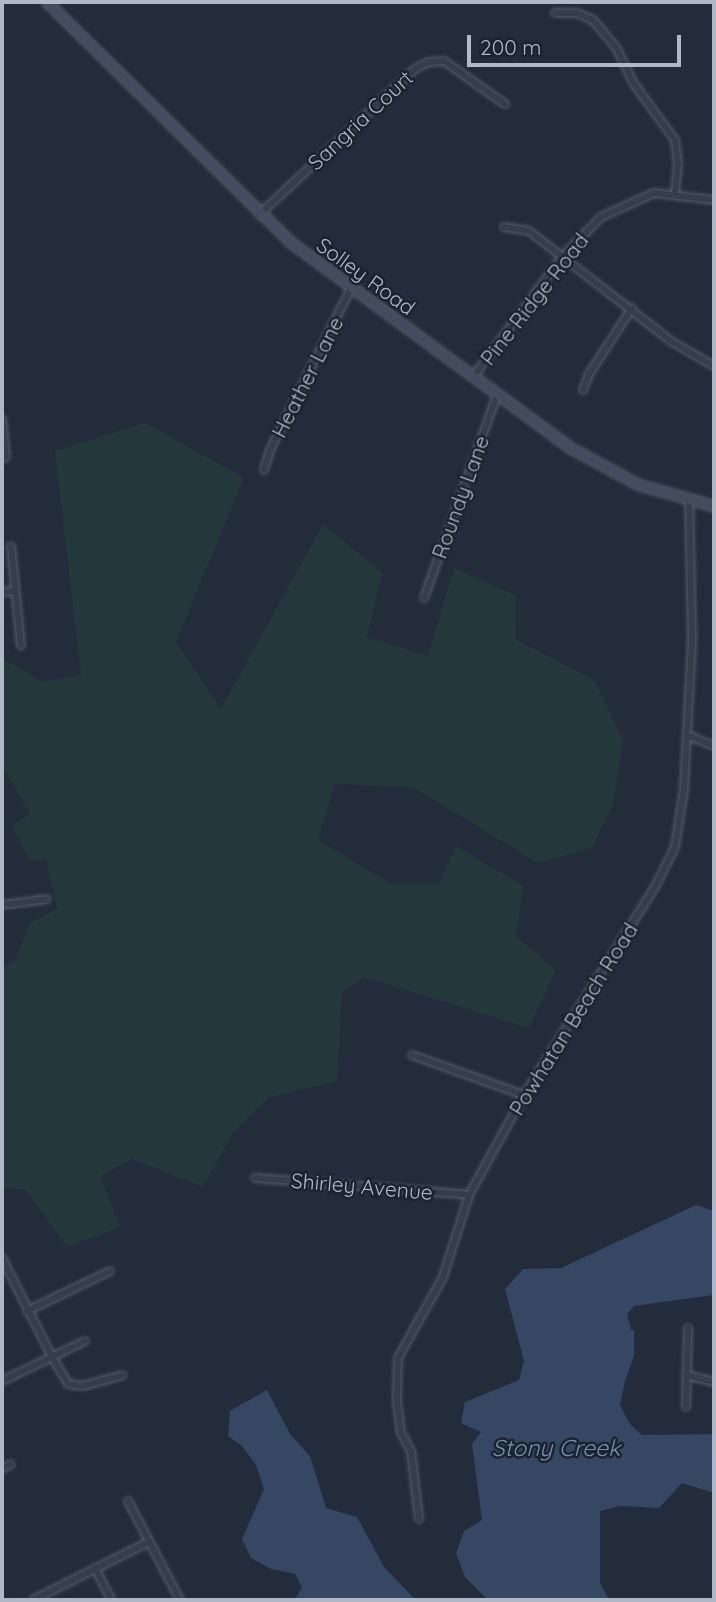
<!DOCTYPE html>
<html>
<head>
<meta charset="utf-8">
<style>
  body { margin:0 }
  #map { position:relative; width:716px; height:1602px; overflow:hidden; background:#222c3a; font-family:Quicksand,sans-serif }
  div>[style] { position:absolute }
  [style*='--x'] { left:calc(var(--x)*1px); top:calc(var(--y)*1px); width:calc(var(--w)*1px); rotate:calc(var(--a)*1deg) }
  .green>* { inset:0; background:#24383b }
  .water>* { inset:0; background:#354762 }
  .roads { filter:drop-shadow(0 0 2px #535c68) drop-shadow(0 0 2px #535c68) }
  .minor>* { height:6px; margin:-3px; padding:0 3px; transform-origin:3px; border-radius:3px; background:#353e4a }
  .secondary>* { height:9px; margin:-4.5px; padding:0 4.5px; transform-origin:4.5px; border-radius:4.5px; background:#434d5d }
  span { translate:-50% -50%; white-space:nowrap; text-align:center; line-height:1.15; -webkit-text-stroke:5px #1b232f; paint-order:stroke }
  .street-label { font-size:21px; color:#b0b9c6 }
  .water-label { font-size:23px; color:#788faf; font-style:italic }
  .frame { position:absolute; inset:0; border:4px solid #b0b9c6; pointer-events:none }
  .scale { position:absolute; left:467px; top:35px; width:214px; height:32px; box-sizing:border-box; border:4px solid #b0b9c6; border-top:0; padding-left:9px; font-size:21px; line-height:24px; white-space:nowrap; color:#b0b9c6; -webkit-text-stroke:5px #1b232f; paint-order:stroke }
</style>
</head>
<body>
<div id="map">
  <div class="green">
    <i style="clip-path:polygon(145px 423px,244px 478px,176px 642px,221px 709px,323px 524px,382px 573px,367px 637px,428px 656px,454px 568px,516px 596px,515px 639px,595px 681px,623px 741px,613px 804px,592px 848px,538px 863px,413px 787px,335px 784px,318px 840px,391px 884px,439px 884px,456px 846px,523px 886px,516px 937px,556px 970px,529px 1028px,364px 977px,342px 992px,337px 1081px,269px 1097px,232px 1134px,203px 1187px,132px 1159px,100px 1176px,120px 1227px,67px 1247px,26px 1190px,2px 1188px,2px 967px,16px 960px,29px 924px,57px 909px,46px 860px,30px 861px,12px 826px,30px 814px,2px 765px,2px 658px,42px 682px,81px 675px,55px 451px)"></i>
  </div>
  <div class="water">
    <i style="clip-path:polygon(696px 1205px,714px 1211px,714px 1295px,634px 1306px,627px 1314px,631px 1330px,634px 1330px,634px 1356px,625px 1381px,620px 1405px,630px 1424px,642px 1435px,714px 1434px,714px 1493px,682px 1483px,659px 1508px,620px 1506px,600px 1511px,600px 1583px,609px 1600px,488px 1600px,465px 1577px,456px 1553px,464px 1531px,482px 1520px,472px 1444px,481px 1432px,461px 1423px,465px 1402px,519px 1380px,524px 1361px,505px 1289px,523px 1269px,561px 1268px)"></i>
    <i style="clip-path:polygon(267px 1390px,290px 1434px,310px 1456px,326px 1508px,357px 1517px,384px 1567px,416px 1600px,295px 1600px,302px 1587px,295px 1574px,271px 1569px,251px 1558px,242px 1539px,264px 1489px,256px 1465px,242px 1446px,228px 1436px,230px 1411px)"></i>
  </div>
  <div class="roads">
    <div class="minor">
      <i style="--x:555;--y:13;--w:22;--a:0"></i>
      <i style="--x:577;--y:13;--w:17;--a:24"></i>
      <i style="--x:593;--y:20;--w:35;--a:50"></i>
      <i style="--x:616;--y:47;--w:41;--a:64.1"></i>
      <i style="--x:634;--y:84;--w:69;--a:53.8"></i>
      <i style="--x:675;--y:140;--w:25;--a:83"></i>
      <i style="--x:678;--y:165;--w:30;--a:96"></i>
      <i style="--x:259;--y:215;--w:215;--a:-43.1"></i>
      <i style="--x:416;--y:68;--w:14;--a:-25"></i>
      <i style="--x:429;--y:62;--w:15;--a:-4"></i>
      <i style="--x:444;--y:61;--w:75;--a:35.2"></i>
      <i style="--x:504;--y:227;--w:25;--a:9"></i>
      <i style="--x:529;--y:231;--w:181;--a:37.8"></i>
      <i style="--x:672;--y:342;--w:48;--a:29.7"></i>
      <i style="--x:473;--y:377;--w:151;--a:-53.4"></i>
      <i style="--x:563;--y:256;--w:54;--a:-45.7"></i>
      <i style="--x:601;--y:217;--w:58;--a:-24.4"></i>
      <i style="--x:654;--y:193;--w:60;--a:6.7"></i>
      <i style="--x:583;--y:390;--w:17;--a:-69"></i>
      <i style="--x:589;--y:374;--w:79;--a:-56.9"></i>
      <i style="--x:2;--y:419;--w:37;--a:84"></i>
      <i style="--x:6;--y:456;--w:5;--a:143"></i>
      <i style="--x:264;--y:470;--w:21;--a:-73"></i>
      <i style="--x:270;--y:450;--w:183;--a:-63.4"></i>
      <i style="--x:11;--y:546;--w:100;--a:84.3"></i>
      <i style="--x:2;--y:592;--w:13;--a:-4"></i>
      <i style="--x:424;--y:598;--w:216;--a:-70.2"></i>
      <i style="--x:687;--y:735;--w:29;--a:22"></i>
      <i style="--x:2;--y:905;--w:45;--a:-7.6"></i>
      <i style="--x:412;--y:1055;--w:119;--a:19.7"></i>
      <i style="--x:255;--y:1178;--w:215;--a:4.5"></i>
      <i style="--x:2;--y:1258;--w:111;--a:63.2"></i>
      <i style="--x:52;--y:1357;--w:31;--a:59"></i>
      <i style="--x:68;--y:1384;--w:15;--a:8"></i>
      <i style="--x:83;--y:1386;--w:41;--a:-15.4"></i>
      <i style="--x:27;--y:1311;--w:92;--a:-25.7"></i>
      <i style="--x:686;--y:1375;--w:29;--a:14"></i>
      <i style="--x:2;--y:1381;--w:92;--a:-25.7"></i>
      <i style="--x:686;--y:1407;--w:79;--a:-88.5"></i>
      <i style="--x:2;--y:1469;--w:10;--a:-29"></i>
      <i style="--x:128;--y:1501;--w:112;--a:62.3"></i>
      <i style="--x:419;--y:1519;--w:68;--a:-96.7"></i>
      <i style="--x:411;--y:1451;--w:21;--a:-119"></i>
      <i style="--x:401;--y:1433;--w:35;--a:-97"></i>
      <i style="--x:397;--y:1398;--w:40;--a:-88.6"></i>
      <i style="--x:398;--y:1358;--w:93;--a:-60.9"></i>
      <i style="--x:443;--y:1277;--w:86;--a:-72.4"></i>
      <i style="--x:469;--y:1195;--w:114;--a:-61.2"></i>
      <i style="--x:524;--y:1095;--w:246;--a:-57.8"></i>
      <i style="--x:655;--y:887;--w:45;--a:-63.4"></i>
      <i style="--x:675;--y:847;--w:59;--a:-81.2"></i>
      <i style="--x:684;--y:789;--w:150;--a:-86.9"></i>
      <i style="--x:692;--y:639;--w:138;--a:-91.2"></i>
      <i style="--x:95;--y:1568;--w:36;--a:63"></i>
      <i style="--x:33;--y:1600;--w:130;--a:-26.6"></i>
    </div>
    <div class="secondary">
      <i style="--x:47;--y:2;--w:340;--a:44.6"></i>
      <i style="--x:289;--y:241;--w:350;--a:36.3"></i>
      <i style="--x:571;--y:448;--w:75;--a:28.6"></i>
      <i style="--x:637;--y:484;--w:80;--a:15.9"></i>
    </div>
  </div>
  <div class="street-label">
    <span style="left:360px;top:120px;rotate:-43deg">Sangria Court</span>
    <span style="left:366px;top:276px;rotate:36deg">Solley Road</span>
    <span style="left:534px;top:299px;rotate:-52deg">Pine Ridge Road</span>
    <span style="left:307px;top:377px;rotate:-63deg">Heather Lane</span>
    <span style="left:460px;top:497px;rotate:-70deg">Roundy Lane</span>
    <span style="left:573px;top:1019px;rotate:-58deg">Powhatan Beach Road</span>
    <span style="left:362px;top:1186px;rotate:5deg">Shirley Avenue</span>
  </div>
  <div class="water-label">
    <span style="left:556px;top:1448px">Stony Creek</span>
  </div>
  <div class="frame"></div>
  <div class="scale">200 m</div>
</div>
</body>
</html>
